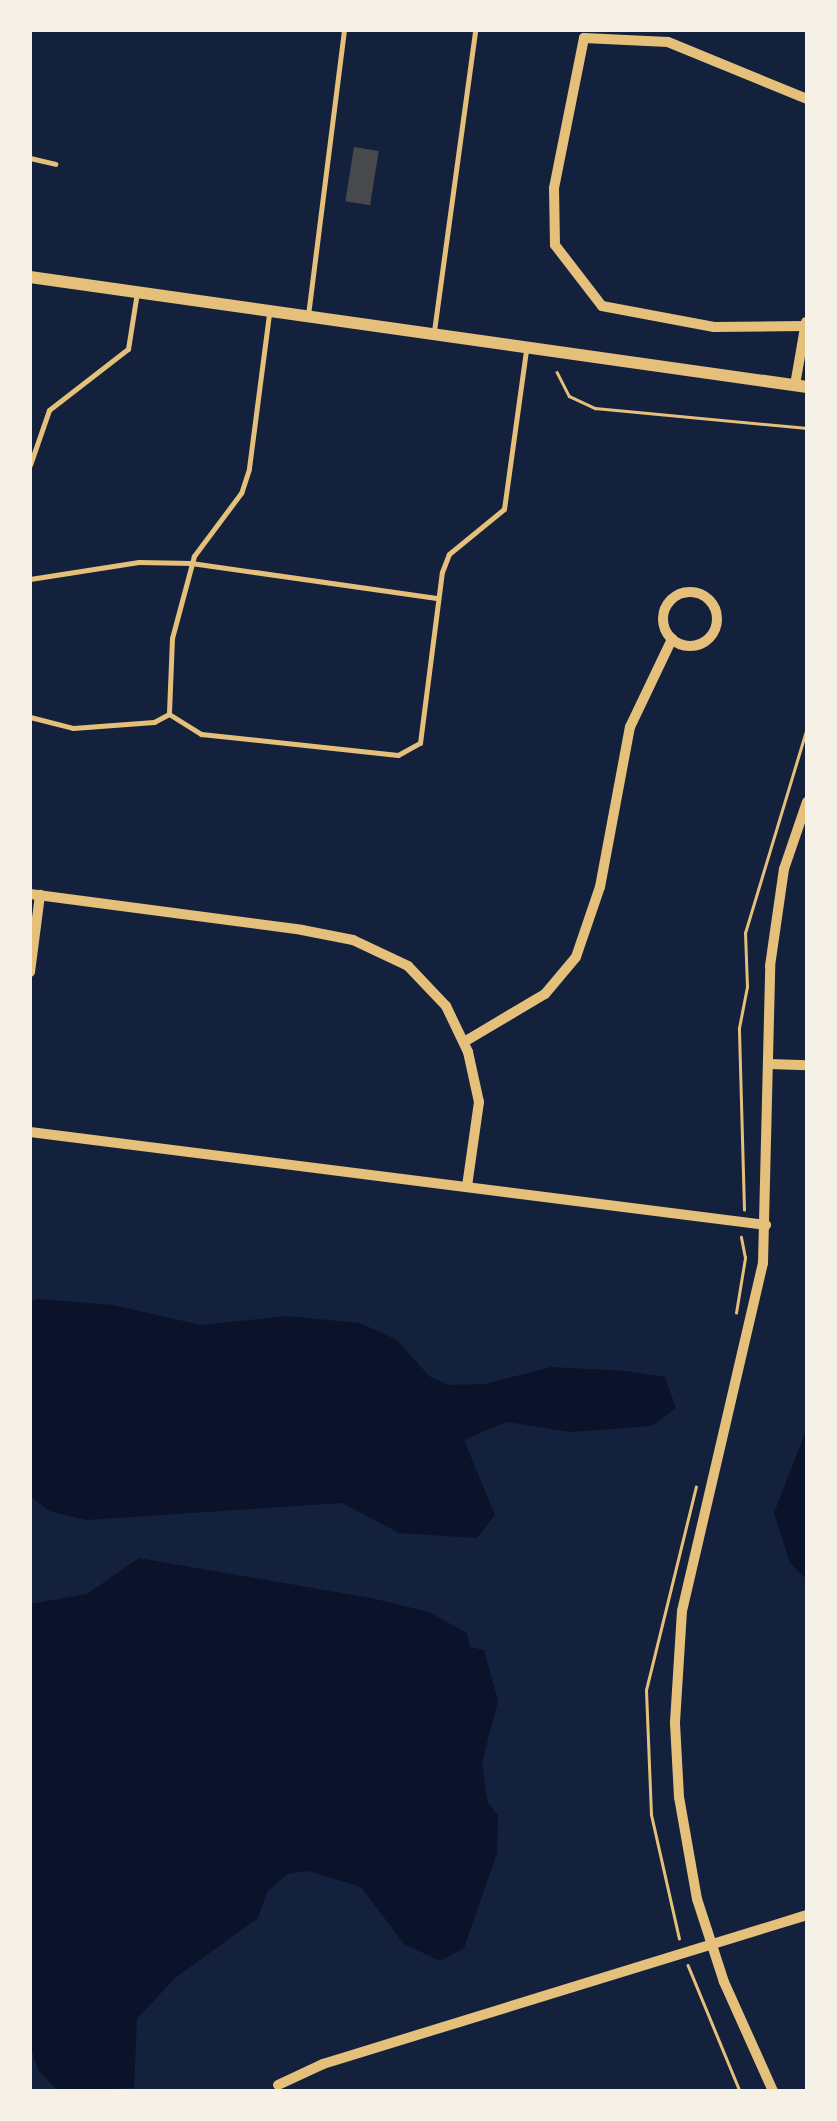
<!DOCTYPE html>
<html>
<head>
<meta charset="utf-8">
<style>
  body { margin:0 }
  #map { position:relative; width:837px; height:2121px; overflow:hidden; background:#14213d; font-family:"Nunito Sans",sans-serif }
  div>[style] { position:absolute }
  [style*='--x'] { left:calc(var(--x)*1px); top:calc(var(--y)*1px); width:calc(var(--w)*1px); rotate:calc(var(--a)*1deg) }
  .water>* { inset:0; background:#0b132b }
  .building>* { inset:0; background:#48494c; transform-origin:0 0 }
  .path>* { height:2.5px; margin:-1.25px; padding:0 1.25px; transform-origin:1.25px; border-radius:1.25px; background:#e5c07b }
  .service>* { height:5px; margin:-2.5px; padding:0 2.5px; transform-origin:2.5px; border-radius:2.5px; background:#e5c07b }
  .minor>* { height:10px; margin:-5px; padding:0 5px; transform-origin:5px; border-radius:5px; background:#e5c07b }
  .minor>.ring { margin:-5px; padding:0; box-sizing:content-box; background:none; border:10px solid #e5c07b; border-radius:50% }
  .tertiary>* { height:12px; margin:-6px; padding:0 6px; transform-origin:6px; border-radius:6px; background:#e5c07b }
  span { translate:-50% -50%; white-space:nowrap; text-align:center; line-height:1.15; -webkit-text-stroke:8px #f6f1e7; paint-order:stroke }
  .frame { position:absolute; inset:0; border:32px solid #f6f1e7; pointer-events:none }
</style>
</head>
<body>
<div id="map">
  <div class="water">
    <i style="clip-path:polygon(38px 1299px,113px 1305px,201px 1325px,286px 1316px,360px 1323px,397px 1340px,429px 1376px,448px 1385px,485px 1384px,551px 1367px,626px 1371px,665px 1377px,676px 1408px,652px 1426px,570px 1432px,506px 1422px,464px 1440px,495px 1515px,477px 1538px,399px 1533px,342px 1503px,86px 1520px,49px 1511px,30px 1496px,30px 1301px)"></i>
    <i style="clip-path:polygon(807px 1428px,807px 1580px,790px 1563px,774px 1513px)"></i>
    <i style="clip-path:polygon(139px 1558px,371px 1598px,429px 1612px,467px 1633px,470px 1647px,484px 1650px,498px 1701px,482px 1763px,488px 1803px,498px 1815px,497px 1853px,464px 1948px,440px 1961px,404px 1944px,361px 1887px,308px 1871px,288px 1874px,267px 1892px,258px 1918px,175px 1978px,137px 2019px,134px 2088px,58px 2091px,38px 2070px,30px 2044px,30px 1604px,87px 1594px)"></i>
  </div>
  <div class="building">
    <i style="left:354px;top:147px;width:25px;height:55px;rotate:9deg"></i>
  </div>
  <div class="path">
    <i style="--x:557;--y:372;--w:27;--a:63"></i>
    <i style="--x:569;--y:396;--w:29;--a:25"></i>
    <i style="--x:595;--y:408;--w:213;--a:5.4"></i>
    <i style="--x:744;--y:1210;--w:182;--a:-91.6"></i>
    <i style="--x:739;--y:1028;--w:42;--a:-79"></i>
    <i style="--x:747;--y:987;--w:54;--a:-92.1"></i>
    <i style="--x:745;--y:933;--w:214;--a:-73.2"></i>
    <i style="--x:736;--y:1313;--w:56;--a:-80.7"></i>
    <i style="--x:745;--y:1258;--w:21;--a:-101"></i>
    <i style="--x:679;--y:1939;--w:127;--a:-102.7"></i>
    <i style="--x:651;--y:1815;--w:125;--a:-92.3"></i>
    <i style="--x:646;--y:1690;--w:209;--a:-76.2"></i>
    <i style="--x:688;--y:1965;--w:136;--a:67.6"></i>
  </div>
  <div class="service">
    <i style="--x:30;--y:158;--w:26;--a:13"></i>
    <i style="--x:269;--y:314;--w:156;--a:97.4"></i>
    <i style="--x:249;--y:469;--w:25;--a:108"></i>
    <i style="--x:241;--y:493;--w:79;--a:126.7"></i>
    <i style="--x:194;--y:556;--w:85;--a:105"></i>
    <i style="--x:172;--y:638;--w:76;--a:92.3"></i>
    <i style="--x:169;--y:714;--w:38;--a:32"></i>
    <i style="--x:201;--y:734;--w:198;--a:6.1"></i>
    <i style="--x:398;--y:755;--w:25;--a:-29"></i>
    <i style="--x:420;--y:743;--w:172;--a:-82.7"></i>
    <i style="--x:442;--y:572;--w:19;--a:-69"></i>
    <i style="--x:449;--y:554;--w:71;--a:-39.3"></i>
    <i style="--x:504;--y:509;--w:161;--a:-82.1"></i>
    <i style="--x:308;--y:315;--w:287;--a:-82.8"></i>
    <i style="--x:434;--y:331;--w:304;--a:-82.2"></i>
    <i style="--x:30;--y:465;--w:58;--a:-70.9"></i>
    <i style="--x:49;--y:410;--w:100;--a:-37.7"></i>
    <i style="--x:128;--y:349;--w:58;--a:-81"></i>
    <i style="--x:30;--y:579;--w:110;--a:-8.9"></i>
    <i style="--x:139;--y:562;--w:52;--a:1.1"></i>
    <i style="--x:191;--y:563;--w:248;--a:8.1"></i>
    <i style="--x:30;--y:717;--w:44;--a:14.3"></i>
    <i style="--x:73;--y:728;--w:81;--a:-4.2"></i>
    <i style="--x:154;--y:722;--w:17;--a:-28"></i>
  </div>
  <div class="minor">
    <i style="--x:805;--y:326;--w:91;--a:179.4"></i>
    <i style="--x:714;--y:327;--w:114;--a:-169.4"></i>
    <i style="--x:602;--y:306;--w:77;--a:-127.6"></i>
    <i style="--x:555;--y:245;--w:57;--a:-91"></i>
    <i style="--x:554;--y:188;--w:153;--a:-78.7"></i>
    <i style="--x:584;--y:38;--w:84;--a:2.7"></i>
    <i style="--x:668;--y:42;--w:150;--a:22.3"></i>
    <i style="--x:795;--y:385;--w:64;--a:-80.1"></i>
    <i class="ring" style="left:663px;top:592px;width:44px;height:44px"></i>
    <i style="--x:30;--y:894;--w:274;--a:7.5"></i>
    <i style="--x:302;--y:930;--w:52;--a:11.1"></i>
    <i style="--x:353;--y:940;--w:61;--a:25.3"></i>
    <i style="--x:408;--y:966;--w:55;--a:46.5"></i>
    <i style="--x:446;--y:1006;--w:51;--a:64.4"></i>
    <i style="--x:468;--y:1052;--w:51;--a:77.6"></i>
    <i style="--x:479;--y:1102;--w:85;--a:98.1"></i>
    <i style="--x:30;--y:972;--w:78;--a:-82.6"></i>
    <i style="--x:464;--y:1042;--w:94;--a:-30.7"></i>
    <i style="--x:545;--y:994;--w:48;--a:-50"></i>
    <i style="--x:576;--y:957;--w:74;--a:-71.1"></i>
    <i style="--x:600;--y:887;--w:163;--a:-79.4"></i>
    <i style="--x:630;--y:727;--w:98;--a:-64.5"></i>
    <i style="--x:769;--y:1064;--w:38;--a:2"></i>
    <i style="--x:30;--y:1132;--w:742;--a:7.2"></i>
    <i style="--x:278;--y:2085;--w:50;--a:-25"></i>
    <i style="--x:323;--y:2064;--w:506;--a:-17.11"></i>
    <i style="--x:773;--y:2091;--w:120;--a:-114.2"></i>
    <i style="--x:724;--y:1982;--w:87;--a:-108"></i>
    <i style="--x:697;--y:1899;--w:104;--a:-100"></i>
    <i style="--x:679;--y:1797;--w:75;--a:-93.1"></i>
    <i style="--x:675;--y:1722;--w:111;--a:-86.4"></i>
    <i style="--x:682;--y:1611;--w:357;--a:-76.9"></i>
    <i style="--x:763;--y:1263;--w:297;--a:-88.6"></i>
    <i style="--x:770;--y:966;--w:98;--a:-81.8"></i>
    <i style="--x:784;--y:869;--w:71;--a:-71.1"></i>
  </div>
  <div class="tertiary">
    <i style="--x:30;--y:277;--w:785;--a:8.06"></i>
  </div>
  <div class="frame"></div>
</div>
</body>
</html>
